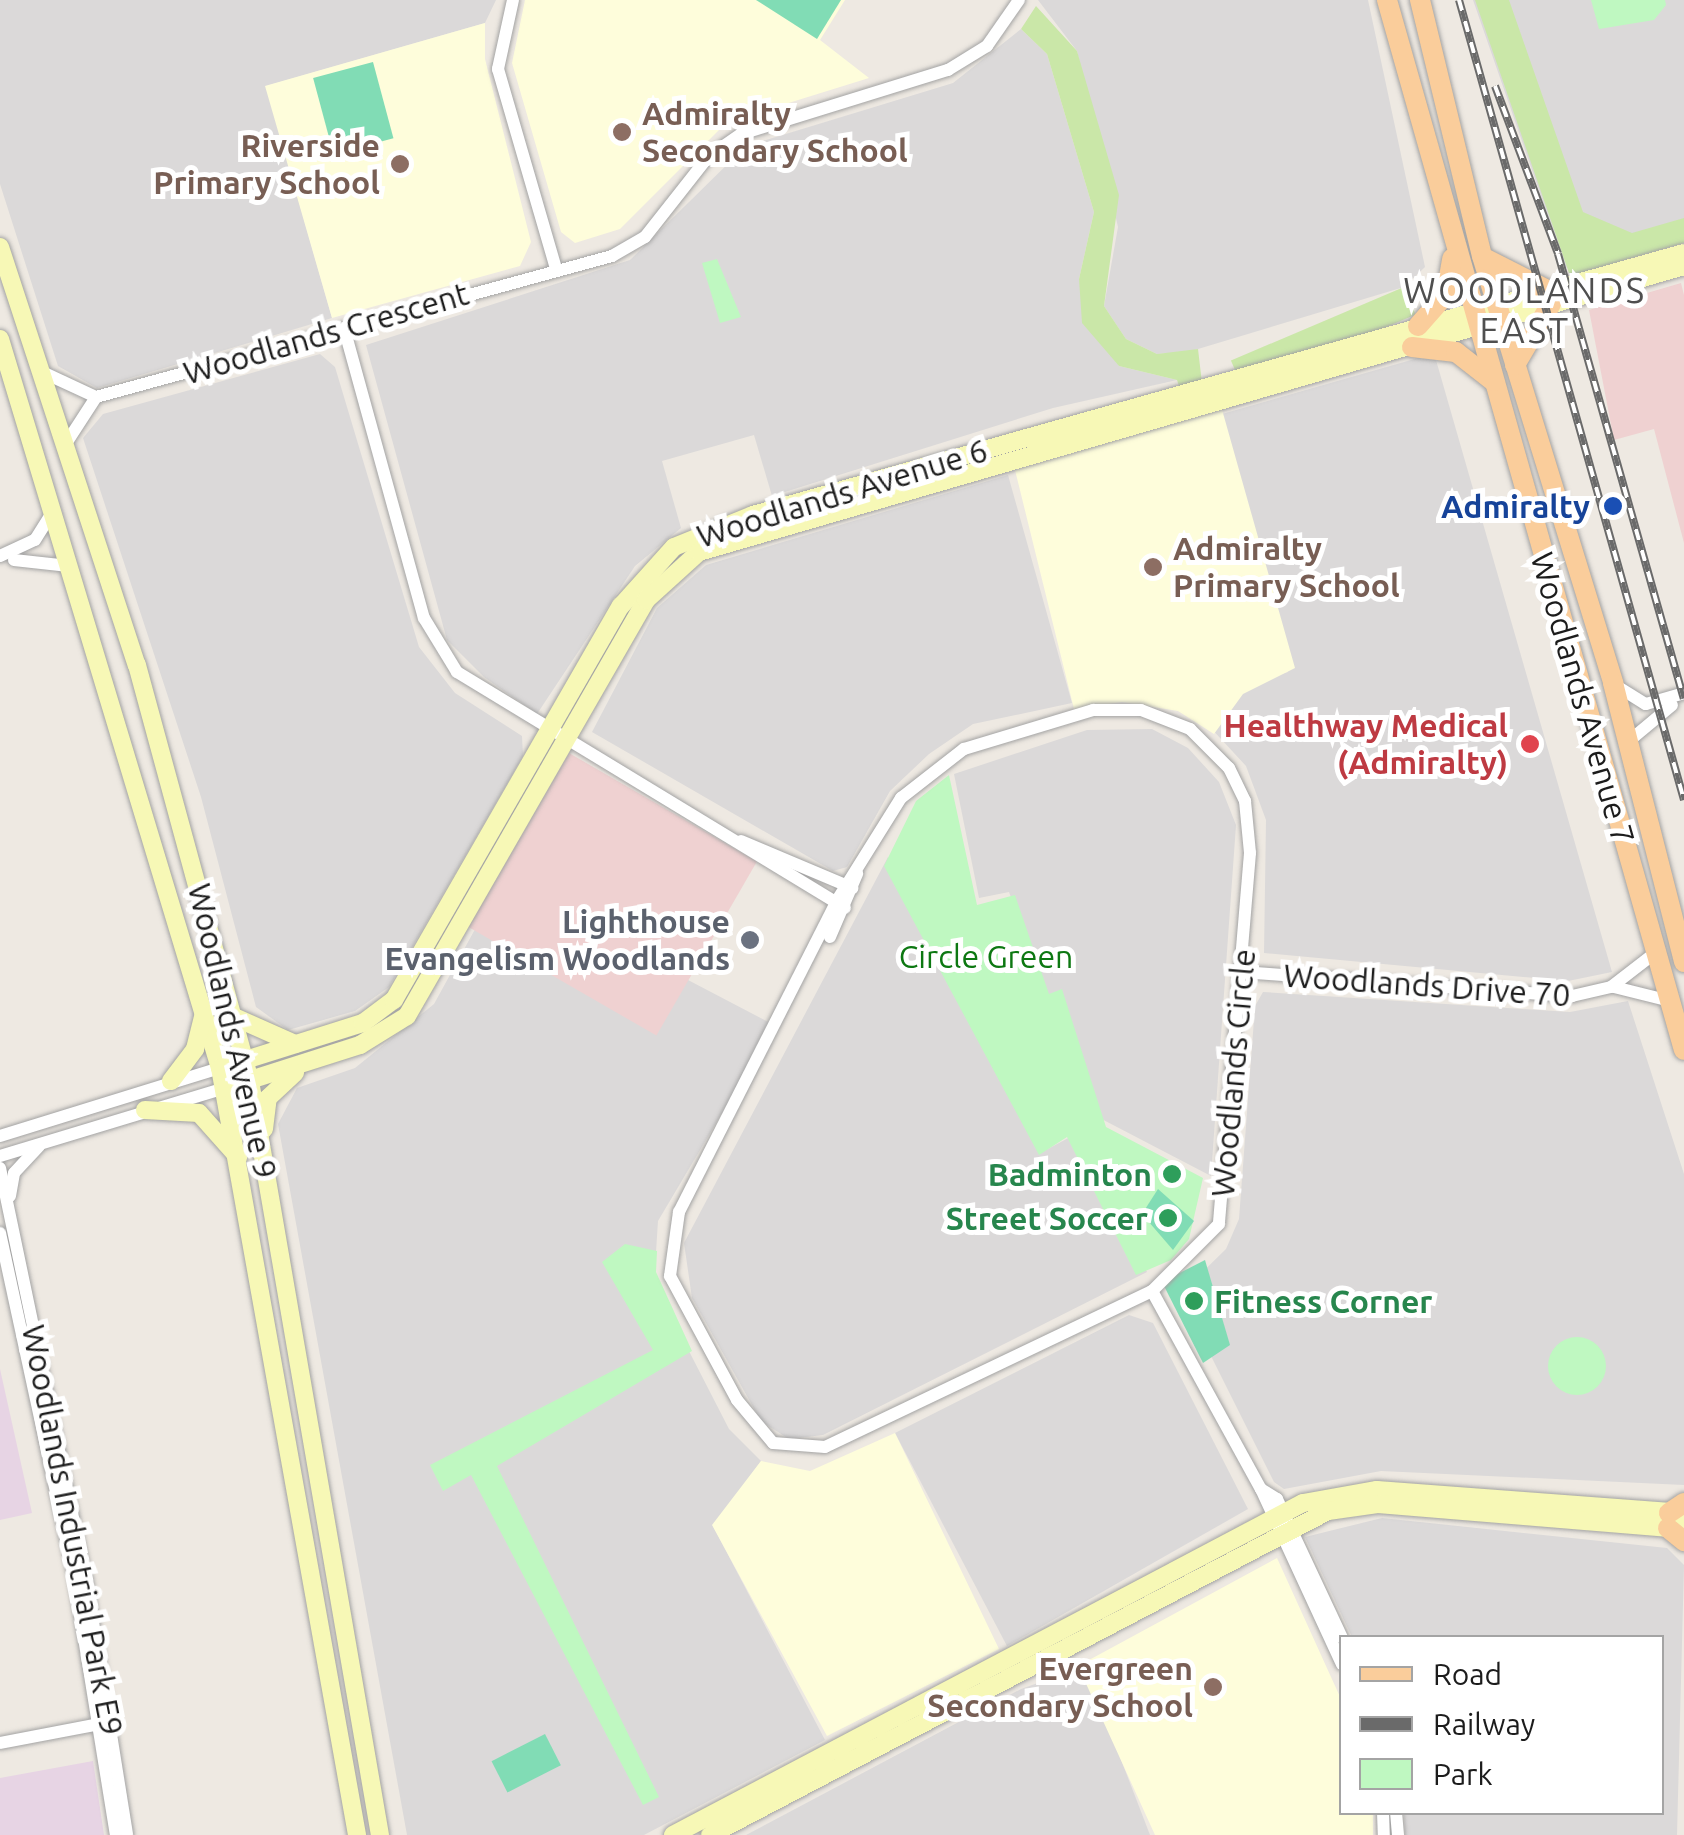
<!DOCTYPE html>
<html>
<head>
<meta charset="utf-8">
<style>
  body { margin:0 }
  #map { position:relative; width:1684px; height:1835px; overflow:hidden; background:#eee9e2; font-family:Ubuntu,sans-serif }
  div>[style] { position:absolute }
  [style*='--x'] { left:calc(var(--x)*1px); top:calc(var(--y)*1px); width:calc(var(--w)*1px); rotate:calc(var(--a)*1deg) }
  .residential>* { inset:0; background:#dbd9d9 }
  .commercial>* { inset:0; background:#efd1d1; transform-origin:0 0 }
  .industrial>* { inset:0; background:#e7d4e4 }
  .education>* { inset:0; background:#fefddb }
  .grass>* { inset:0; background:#cae7a8; transform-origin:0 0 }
  .park>* { inset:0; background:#bff8c1 }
  .round { border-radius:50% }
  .pitch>* { inset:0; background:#81dcb5; transform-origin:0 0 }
  .roads { filter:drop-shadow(0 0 2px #a3a3a3) drop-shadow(0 0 2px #a3a3a3) }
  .street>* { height:12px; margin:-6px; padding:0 6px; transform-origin:6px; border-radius:6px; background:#fff }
  .secondary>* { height:18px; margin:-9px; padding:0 9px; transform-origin:9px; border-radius:9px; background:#f7f8b6 }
  .primary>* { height:20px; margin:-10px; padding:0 10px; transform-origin:10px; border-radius:10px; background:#facd9b }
  .rail>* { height:8px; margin-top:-4px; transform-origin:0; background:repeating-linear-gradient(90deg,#fff 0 11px,#6a6a6a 0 22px); box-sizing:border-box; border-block:2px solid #6a6a6a }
  .dots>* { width:28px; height:28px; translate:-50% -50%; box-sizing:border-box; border:5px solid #fff; border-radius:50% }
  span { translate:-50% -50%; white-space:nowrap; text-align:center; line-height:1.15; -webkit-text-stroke:10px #fff; paint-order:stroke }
  .education-label { font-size:32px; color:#785e54; font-weight:700 }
  .left { translate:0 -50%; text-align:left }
  .right { translate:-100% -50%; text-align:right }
  .street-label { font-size:32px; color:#1c1c1c }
  .transit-label { font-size:32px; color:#164399; font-weight:700 }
  .health-label { font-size:32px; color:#be3a42; font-weight:700 }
  .worship-label { font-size:32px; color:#5b616d; font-weight:700 }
  .park-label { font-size:32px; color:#0d7812 }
  .leisure-label { font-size:32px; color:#27864d; font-weight:700 }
  .neighbourhood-label { font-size:35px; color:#4f4f4f; letter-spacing:2.5px }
  .legend { position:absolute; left:1339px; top:1635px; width:325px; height:180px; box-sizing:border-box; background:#fff; border:2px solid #a4a4a4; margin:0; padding:12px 18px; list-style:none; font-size:30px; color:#1c1c1c }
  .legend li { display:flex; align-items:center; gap:20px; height:50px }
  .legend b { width:50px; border:2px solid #a4a4a4 }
</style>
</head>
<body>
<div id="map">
  <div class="residential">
    <i style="clip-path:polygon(0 0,496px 0,485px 23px,266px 86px,332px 318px,97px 388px,58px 366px,0 184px)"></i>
    <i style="clip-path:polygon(1038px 0,1368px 0,1425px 267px,1404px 287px,1188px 352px,1157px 354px,1126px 339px,1104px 306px,1118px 227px,1077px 51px)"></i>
    <i style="clip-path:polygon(1473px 0,1684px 0,1684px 234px,1566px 268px)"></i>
    <i style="clip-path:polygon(1021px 29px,1047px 54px,1094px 212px,1079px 279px,1119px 366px,1177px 380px,1053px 408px,772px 496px,754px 435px,662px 461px,681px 528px,635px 566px,537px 714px,484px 677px,447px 640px,366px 345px,630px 260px,746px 146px,953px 83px)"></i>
    <i style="clip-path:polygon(320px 354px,335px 367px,419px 647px,455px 693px,522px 736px,523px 756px,389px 987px,355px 1011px,288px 1030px,256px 1007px,201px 797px,83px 438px,103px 414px)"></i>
    <i style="clip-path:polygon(1418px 358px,1436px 360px,1612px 972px,1568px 981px,1264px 953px,1266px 820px,1246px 766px,1209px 726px,1240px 686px,1288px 672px,1215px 416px)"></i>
    <i style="clip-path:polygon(1008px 475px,1072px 703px,973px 724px,929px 754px,890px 791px,847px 867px,833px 871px,592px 732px,657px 608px,706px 565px)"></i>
    <i style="clip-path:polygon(1152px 729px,1188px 748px,1219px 782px,1236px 825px,1211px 1176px,1092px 1114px,1009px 892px,979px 898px,954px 774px,1087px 730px)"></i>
    <i style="clip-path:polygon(535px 820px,753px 863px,688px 980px,774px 1025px,658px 1221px,654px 1283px,729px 1429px,761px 1461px,713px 1526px,825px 1740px,644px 1835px,407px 1835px,278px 1124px,297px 1088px,355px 1068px,434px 1004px)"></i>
    <i style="clip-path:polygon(888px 857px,1044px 1151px,1074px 1135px,1147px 1272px,823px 1435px,789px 1439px,761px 1421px,692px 1298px,684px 1243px)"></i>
    <i style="clip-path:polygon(1263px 992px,1570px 1012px,1628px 1001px,1684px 1174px,1684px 1485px,1381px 1471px,1284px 1489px,1274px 1482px,1180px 1294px,1226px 1249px,1239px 1219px,1255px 1006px)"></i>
    <i style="clip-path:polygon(1129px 1315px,1153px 1323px,1248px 1509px,1007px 1646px,895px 1433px)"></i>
    <i style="clip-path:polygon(1382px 1518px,1667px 1548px,1684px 1565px,1677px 1835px,1405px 1835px,1404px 1813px,1662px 1812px,1662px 1638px,1352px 1637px,1305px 1537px)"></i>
    <i style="clip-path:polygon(1085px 1666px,1150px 1835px,746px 1835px,1021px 1689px)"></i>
  </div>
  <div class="commercial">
    <i style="clip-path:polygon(1681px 283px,1684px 295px,1684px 543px,1654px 429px,1614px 440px,1589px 310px)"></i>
    <i style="left:569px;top:753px;width:217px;height:201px;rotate:30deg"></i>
  </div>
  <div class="industrial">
    <i style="clip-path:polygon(0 1369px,32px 1513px,0 1520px)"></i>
    <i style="clip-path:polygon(93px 1761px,104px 1835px,0 1835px,0 1778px)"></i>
  </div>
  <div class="education">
    <i style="clip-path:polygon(525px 0,845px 0,820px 40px,869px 78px,727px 122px,620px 229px,575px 243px,561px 232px,512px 63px)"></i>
    <i style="clip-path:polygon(485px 23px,485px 59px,531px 242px,520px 266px,332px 318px,265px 86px)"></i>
    <i style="clip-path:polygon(1221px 406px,1295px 668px,1243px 694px,1214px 734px,1178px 711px,1122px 702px,1074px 709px,1014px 466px)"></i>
    <i style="clip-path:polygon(895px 1433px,999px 1649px,827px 1736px,712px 1525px,761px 1461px,810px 1471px)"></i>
    <i style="clip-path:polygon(1277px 1558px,1341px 1699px,1342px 1812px,1373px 1813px,1373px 1835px,1155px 1835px,1078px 1666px)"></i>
  </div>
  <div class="grass">
    <i style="clip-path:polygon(1475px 0,1509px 0,1583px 212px,1632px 233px,1684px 218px,1684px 243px,1570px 276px)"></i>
    <i style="clip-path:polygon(1036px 6px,1077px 51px,1119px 195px,1104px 306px,1126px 339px,1157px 354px,1198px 349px,1202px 383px,1180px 389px,1177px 380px,1119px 366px,1082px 323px,1079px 279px,1094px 212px,1047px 54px,1021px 29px)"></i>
    <i style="left:1404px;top:287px;width:30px;height:188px;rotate:67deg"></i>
  </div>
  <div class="park">
    <i style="clip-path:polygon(1591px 0,1665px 0,1666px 5px,1654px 20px,1599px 29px)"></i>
    <i style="clip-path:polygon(717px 259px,741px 317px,720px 323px,702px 263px)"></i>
    <i style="clip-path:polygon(949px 775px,977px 905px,1015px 895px,1049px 994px,1062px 989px,1106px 1127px,1203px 1178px,1189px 1239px,1171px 1260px,1136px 1275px,1067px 1137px,1039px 1155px,884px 866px,916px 801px)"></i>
    <i style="clip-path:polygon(625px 1244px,657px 1251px,656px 1272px,692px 1351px,497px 1466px,659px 1797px,643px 1805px,471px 1475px,443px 1491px,430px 1465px,653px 1350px,602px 1262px)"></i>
    <i class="round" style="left:1548px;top:1337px;width:58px;height:58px"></i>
  </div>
  <div class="pitch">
    <i style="clip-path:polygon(756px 0,841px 0,817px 39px)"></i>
    <i style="left:373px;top:62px;width:79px;height:62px;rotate:75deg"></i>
    <i style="clip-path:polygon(1158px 1189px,1194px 1221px,1173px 1250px,1142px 1214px)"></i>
    <i style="clip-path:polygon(1205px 1260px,1230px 1345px,1203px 1363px,1162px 1282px)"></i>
    <i style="left:545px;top:1734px;width:35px;height:60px;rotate:63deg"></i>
  </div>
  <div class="roads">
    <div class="street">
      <i style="--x:513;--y:0;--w:71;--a:102.3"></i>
      <i style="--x:498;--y:69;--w:208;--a:73.8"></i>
      <i style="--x:344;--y:328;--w:301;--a:74.6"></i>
      <i style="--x:424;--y:618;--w:63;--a:58.6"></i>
      <i style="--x:457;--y:672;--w:454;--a:31.3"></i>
      <i style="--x:40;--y:371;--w:62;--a:24.9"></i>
      <i style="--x:65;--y:445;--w:57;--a:-57.1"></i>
      <i style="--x:96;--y:397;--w:535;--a:-15.28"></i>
      <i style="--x:612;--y:256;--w:38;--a:-30"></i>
      <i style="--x:645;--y:237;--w:102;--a:-51.8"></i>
      <i style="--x:708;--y:157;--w:40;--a:-34.9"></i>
      <i style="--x:741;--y:134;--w:217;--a:-17.2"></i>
      <i style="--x:948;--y:70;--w:46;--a:-31.6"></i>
      <i style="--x:987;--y:46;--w:56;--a:-55.2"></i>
      <i style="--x:0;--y:556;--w:38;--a:-25"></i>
      <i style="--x:35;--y:540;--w:32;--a:-58"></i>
      <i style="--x:14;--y:560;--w:55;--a:6.2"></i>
      <i style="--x:1615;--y:685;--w:36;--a:32"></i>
      <i style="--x:1646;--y:704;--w:40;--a:-16"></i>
      <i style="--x:1093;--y:710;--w:48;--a:0"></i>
      <i style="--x:1141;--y:710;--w:53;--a:21.2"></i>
      <i style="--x:1190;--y:729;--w:55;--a:45"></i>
      <i style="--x:1229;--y:768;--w:37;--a:64"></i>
      <i style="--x:1245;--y:801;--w:52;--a:84.5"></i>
      <i style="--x:1250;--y:853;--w:372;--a:94.8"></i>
      <i style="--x:1219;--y:1224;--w:95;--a:135"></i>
      <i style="--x:1152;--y:1291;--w:362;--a:154.5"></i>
      <i style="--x:825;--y:1447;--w:52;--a:-175.6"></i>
      <i style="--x:773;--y:1443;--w:56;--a:-129.9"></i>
      <i style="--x:737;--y:1400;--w:141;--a:-118.4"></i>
      <i style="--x:670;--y:1276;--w:65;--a:-82"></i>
      <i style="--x:679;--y:1212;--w:347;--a:-63.1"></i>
      <i style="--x:836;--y:902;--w:123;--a:-58"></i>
      <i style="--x:901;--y:798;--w:80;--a:-37.9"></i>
      <i style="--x:964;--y:749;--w:135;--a:-16.8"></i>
      <i style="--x:1629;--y:741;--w:56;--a:-39.9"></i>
      <i style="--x:741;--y:841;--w:121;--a:22.9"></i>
      <i style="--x:830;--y:937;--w:69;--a:-66.8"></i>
      <i style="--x:1242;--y:972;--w:331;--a:4.2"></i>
      <i style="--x:1572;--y:996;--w:40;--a:-13"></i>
      <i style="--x:1611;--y:987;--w:56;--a:-37.7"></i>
      <i style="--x:1614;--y:987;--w:58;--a:14"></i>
      <i style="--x:0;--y:1136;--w:230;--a:-17.2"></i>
      <i style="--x:0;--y:1156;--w:235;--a:-16.8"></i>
      <i style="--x:0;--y:1168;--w:419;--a:78.2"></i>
      <i style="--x:86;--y:1578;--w:260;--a:80.9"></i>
      <i style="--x:10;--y:1196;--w:23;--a:-80"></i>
      <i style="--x:14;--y:1173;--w:37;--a:-47"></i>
      <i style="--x:0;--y:1233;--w:345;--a:77.8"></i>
      <i style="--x:73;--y:1570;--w:268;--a:80.8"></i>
      <i style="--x:1152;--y:1291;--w:226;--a:61.2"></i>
      <i style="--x:1261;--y:1489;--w:193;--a:65.2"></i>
      <i style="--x:1261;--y:1489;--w:19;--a:32"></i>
      <i style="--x:1277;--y:1499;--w:153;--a:64.9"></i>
      <i style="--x:0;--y:1743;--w:102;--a:-10.8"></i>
      <i style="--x:1383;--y:1812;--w:23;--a:88"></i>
      <i style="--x:1396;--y:1812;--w:23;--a:85"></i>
    </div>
    <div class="secondary">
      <i style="--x:0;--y:247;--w:440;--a:71.9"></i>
      <i style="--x:137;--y:665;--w:431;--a:74.8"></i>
      <i style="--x:250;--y:1081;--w:765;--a:80.22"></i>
      <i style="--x:0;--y:339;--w:761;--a:73.21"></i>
      <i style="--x:220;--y:1068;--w:779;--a:79.87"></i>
      <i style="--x:232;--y:1016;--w:69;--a:24"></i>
      <i style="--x:220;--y:1068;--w:150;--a:-17.5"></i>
      <i style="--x:363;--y:1023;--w:39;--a:-37"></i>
      <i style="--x:394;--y:1000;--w:455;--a:-60.1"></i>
      <i style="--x:621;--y:606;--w:79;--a:-48.1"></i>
      <i style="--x:674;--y:547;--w:85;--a:-22.1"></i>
      <i style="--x:753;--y:515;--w:967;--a:-15.72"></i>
      <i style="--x:171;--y:1081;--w:40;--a:-53"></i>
      <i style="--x:195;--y:1049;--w:34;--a:-76"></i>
      <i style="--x:225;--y:1088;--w:142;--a:-17.7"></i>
      <i style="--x:360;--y:1045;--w:55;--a:-31.7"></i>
      <i style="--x:407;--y:1016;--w:480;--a:-60.1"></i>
      <i style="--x:646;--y:600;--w:72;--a:-42.2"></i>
      <i style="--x:699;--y:552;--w:1026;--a:-16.19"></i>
      <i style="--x:145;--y:1110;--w:54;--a:3.2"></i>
      <i style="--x:199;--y:1113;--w:59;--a:48.4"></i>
      <i style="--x:264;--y:1129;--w:31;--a:-83"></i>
      <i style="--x:268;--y:1098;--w:37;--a:-43"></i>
      <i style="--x:673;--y:1835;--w:712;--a:-27.79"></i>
      <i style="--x:1303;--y:1503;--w:75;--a:-10"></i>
      <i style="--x:1377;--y:1490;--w:308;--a:4.3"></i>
      <i style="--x:710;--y:1835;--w:698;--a:-27.67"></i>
      <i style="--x:1328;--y:1511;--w:50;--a:-8"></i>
      <i style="--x:1378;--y:1504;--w:302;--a:4.7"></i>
    </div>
    <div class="primary">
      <i style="--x:1387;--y:0;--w:1091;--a:74.21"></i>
      <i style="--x:1420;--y:0;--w:263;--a:76.4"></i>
      <i style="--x:1482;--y:256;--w:447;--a:72.9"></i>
      <i style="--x:1613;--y:683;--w:288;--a:75.7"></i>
      <i style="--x:1484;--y:258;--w:68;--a:26.9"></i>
      <i style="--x:1418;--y:326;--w:43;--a:-48.8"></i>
      <i style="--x:1446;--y:294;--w:36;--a:-80"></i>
      <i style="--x:1412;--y:347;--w:44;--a:6.5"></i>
      <i style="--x:1456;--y:352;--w:47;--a:38.1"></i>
      <i style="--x:1515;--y:365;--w:71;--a:-59.5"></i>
      <i style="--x:1669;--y:1513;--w:18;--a:-34"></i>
      <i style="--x:1668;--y:1528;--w:21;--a:39"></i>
    </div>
  </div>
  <div class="rail">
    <i style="--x:1459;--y:0;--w:831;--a:74.29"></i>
    <i style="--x:1495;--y:86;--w:179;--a:69.4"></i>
    <i style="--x:1558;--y:254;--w:462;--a:74.2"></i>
  </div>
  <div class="dots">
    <i style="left:622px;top:132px;background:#8d6e63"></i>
    <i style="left:400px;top:164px;background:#8d6e63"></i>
    <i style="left:1613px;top:506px;background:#1a4fb4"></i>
    <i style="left:1153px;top:567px;background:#8d6e63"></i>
    <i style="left:1530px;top:744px;background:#e0444e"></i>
    <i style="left:750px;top:940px;background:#6b7280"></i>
    <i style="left:1172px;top:1174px;background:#2e9e5b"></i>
    <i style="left:1168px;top:1218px;background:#2e9e5b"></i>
    <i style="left:1194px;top:1301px;background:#2e9e5b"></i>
    <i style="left:1213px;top:1687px;background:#8d6e63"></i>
  </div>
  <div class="education-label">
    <span class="left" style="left:642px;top:132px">Admiralty<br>Secondary School</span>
    <span class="right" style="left:380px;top:164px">Riverside<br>Primary School</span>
    <span class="left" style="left:1173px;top:567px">Admiralty<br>Primary School</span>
    <span class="right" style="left:1193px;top:1687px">Evergreen<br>Secondary School</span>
  </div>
  <div class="street-label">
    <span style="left:326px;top:333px;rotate:-16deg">Woodlands Crescent</span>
    <span style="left:842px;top:493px;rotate:-17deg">Woodlands Avenue 6</span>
    <span style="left:1583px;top:698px;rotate:74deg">Woodlands Avenue 7</span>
    <span style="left:1427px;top:985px;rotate:4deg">Woodlands Drive 70</span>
    <span style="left:233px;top:1031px;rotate:77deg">Woodlands Avenue 9</span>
    <span style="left:1233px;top:1073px;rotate:-85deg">Woodlands Circle</span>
    <span style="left:73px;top:1530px;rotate:79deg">Woodlands Industrial Park E9</span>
  </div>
  <div class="transit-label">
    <span class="right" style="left:1590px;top:506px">Admiralty</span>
  </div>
  <div class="health-label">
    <span class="right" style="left:1508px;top:744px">Healthway Medical<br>(Admiralty)</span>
  </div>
  <div class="worship-label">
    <span class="right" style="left:730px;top:940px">Lighthouse<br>Evangelism Woodlands</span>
  </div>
  <div class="park-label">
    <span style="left:986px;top:956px">Circle Green</span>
  </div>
  <div class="leisure-label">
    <span class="right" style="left:1152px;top:1174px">Badminton</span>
    <span class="right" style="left:1148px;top:1218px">Street Soccer</span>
    <span class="left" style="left:1214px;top:1301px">Fitness Corner</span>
  </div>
  <div class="neighbourhood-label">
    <span style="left:1525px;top:310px">WOODLANDS<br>EAST</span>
  </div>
  <ul class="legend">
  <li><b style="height:12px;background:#facd9b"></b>Road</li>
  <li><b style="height:12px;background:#6a6a6a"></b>Railway</li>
  <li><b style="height:28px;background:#bff8c1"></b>Park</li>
  </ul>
</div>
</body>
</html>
